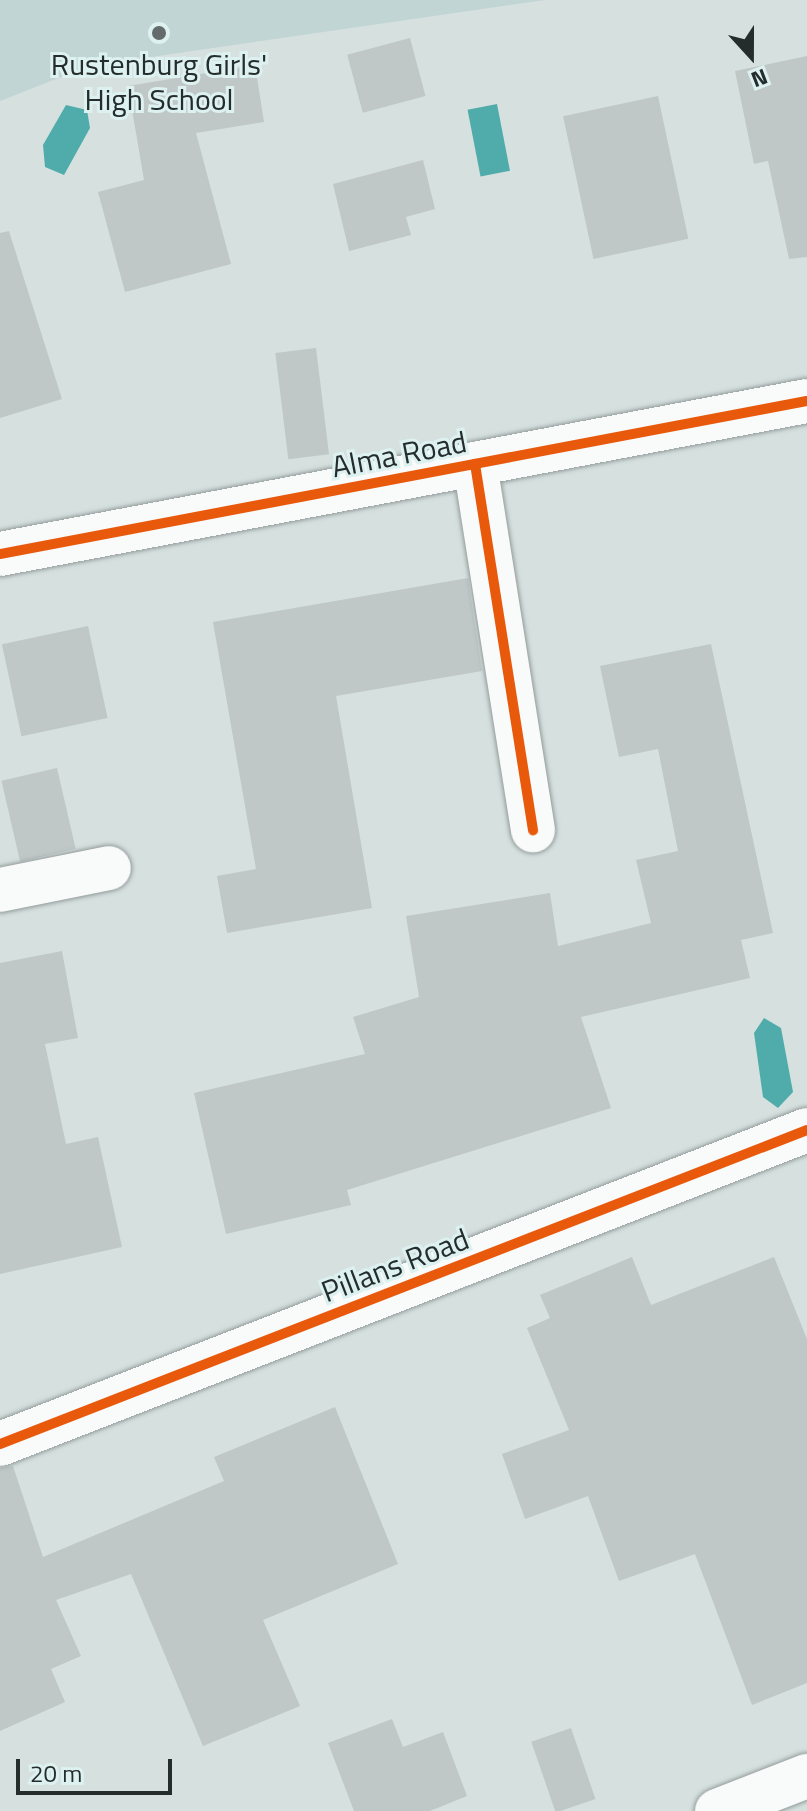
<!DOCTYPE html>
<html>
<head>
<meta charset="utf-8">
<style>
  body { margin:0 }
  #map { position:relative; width:807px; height:1811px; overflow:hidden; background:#d5e0df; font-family:"Titillium Web",sans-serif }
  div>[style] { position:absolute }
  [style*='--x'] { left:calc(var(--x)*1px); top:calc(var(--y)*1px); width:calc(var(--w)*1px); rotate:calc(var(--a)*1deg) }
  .built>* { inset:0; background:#c1d5d4 }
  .water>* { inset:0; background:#50acaa; transform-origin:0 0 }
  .building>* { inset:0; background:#bfc8c7; transform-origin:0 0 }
  .roads { filter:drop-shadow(0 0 2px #949c9b) drop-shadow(0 0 2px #949c9b) }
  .street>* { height:44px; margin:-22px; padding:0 22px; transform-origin:22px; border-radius:22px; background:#f9fafa }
  .secondary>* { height:44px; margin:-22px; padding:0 22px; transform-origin:22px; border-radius:22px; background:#f9fafa }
  .cycleway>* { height:10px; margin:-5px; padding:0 5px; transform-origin:5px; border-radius:5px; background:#e8590c }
  .dots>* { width:22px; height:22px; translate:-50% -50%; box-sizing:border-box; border:4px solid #ddf1f0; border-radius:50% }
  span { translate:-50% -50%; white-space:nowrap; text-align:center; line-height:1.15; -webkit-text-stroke:6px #ddf1f0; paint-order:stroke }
  .poi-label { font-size:30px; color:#252c2c }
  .street-label { font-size:30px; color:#252c2c }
  .north { position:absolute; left:711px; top:16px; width:80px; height:80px; -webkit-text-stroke:6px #ddf1f0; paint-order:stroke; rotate:159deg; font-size:22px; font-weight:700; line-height:32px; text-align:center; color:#252c2c }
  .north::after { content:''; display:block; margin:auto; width:28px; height:36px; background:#252c2c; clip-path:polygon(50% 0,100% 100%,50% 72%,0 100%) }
  .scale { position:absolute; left:16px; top:1759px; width:156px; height:36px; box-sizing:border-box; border:4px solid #252c2c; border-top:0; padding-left:10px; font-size:24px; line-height:28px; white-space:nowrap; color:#252c2c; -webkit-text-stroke:6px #ddf1f0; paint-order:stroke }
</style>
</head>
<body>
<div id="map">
  <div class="built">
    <i style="clip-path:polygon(0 0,545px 0,89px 66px,0 101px)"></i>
  </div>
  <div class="water">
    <i style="left:497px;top:104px;width:68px;height:30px;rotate:79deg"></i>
    <i style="clip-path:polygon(66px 105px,87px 110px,90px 128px,64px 175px,45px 167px,43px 145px)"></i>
    <i style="clip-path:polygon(764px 1018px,781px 1028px,793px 1092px,778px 1108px,763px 1097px,754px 1033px)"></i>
  </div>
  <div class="building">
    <i style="left:410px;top:38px;width:60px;height:65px;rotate:75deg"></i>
    <i style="clip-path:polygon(807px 56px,807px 257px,789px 259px,768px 161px,754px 164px,735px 71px)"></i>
    <i style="clip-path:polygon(255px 65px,264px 122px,196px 133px,231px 264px,125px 292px,98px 192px,144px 180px,128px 86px)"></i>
    <i style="left:658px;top:96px;width:146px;height:97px;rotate:78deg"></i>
    <i style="clip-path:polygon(423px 160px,435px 209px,406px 217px,411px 235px,349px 251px,333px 184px)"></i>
    <i style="clip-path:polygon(9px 231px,62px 399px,0 418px,0 233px)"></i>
    <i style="left:316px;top:348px;width:107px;height:41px;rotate:83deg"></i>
    <i style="clip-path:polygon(468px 578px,482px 671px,336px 696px,372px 908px,227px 933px,217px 876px,256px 869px,213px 622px)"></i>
    <i style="left:88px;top:626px;width:94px;height:88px;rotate:78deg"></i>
    <i style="clip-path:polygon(711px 644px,773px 933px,741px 940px,750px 978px,581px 1017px,611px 1108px,347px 1190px,351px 1205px,226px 1234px,194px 1093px,365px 1054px,353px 1017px,419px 997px,406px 916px,550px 893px,558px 946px,651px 923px,636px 860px,678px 851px,658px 749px,619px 757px,600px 666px)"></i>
    <i style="left:57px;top:768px;width:83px;height:57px;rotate:77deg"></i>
    <i style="clip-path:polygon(62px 951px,78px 1038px,45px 1044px,66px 1144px,98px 1137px,122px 1247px,0 1274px,0 963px)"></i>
    <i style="clip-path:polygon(632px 1257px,651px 1305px,774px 1257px,807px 1339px,807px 1683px,752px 1705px,695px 1554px,619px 1581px,588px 1496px,525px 1519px,502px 1454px,569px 1430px,527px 1328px,550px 1318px,540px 1295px)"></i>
    <i style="clip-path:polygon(335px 1407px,398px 1564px,263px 1620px,300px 1706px,203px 1746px,131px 1574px,56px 1600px,81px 1656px,51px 1669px,65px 1702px,0 1731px,0 1468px,13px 1466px,43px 1557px,224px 1481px,214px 1457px)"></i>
    <i style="clip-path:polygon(392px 1719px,403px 1747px,443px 1732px,467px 1796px,430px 1811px,354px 1811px,328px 1743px)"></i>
    <i style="left:571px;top:1728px;width:75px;height:42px;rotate:71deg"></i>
  </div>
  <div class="roads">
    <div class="street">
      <i style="--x:475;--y:464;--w:371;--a:81"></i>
      <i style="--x:0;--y:890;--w:111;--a:-11.4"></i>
      <i style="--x:0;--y:1444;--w:866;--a:-21.26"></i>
      <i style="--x:717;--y:1811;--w:97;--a:-21.3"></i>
    </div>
    <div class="secondary">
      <i style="--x:0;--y:554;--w:821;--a:-10.74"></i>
    </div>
  </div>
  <div class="cycleway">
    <i style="--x:475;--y:464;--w:371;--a:81"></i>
    <i style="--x:0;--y:554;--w:821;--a:-10.74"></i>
    <i style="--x:0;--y:1444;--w:866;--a:-21.26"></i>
  </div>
  <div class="dots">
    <i style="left:159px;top:33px;background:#636b6b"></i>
  </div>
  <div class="poi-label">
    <span style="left:159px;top:81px">Rustenburg Girls'<br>High School</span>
  </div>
  <div class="street-label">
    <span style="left:399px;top:454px;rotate:-11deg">Alma Road</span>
    <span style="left:395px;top:1265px;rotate:-21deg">Pillans Road</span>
  </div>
  <div class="north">N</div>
  <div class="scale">20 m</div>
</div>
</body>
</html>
